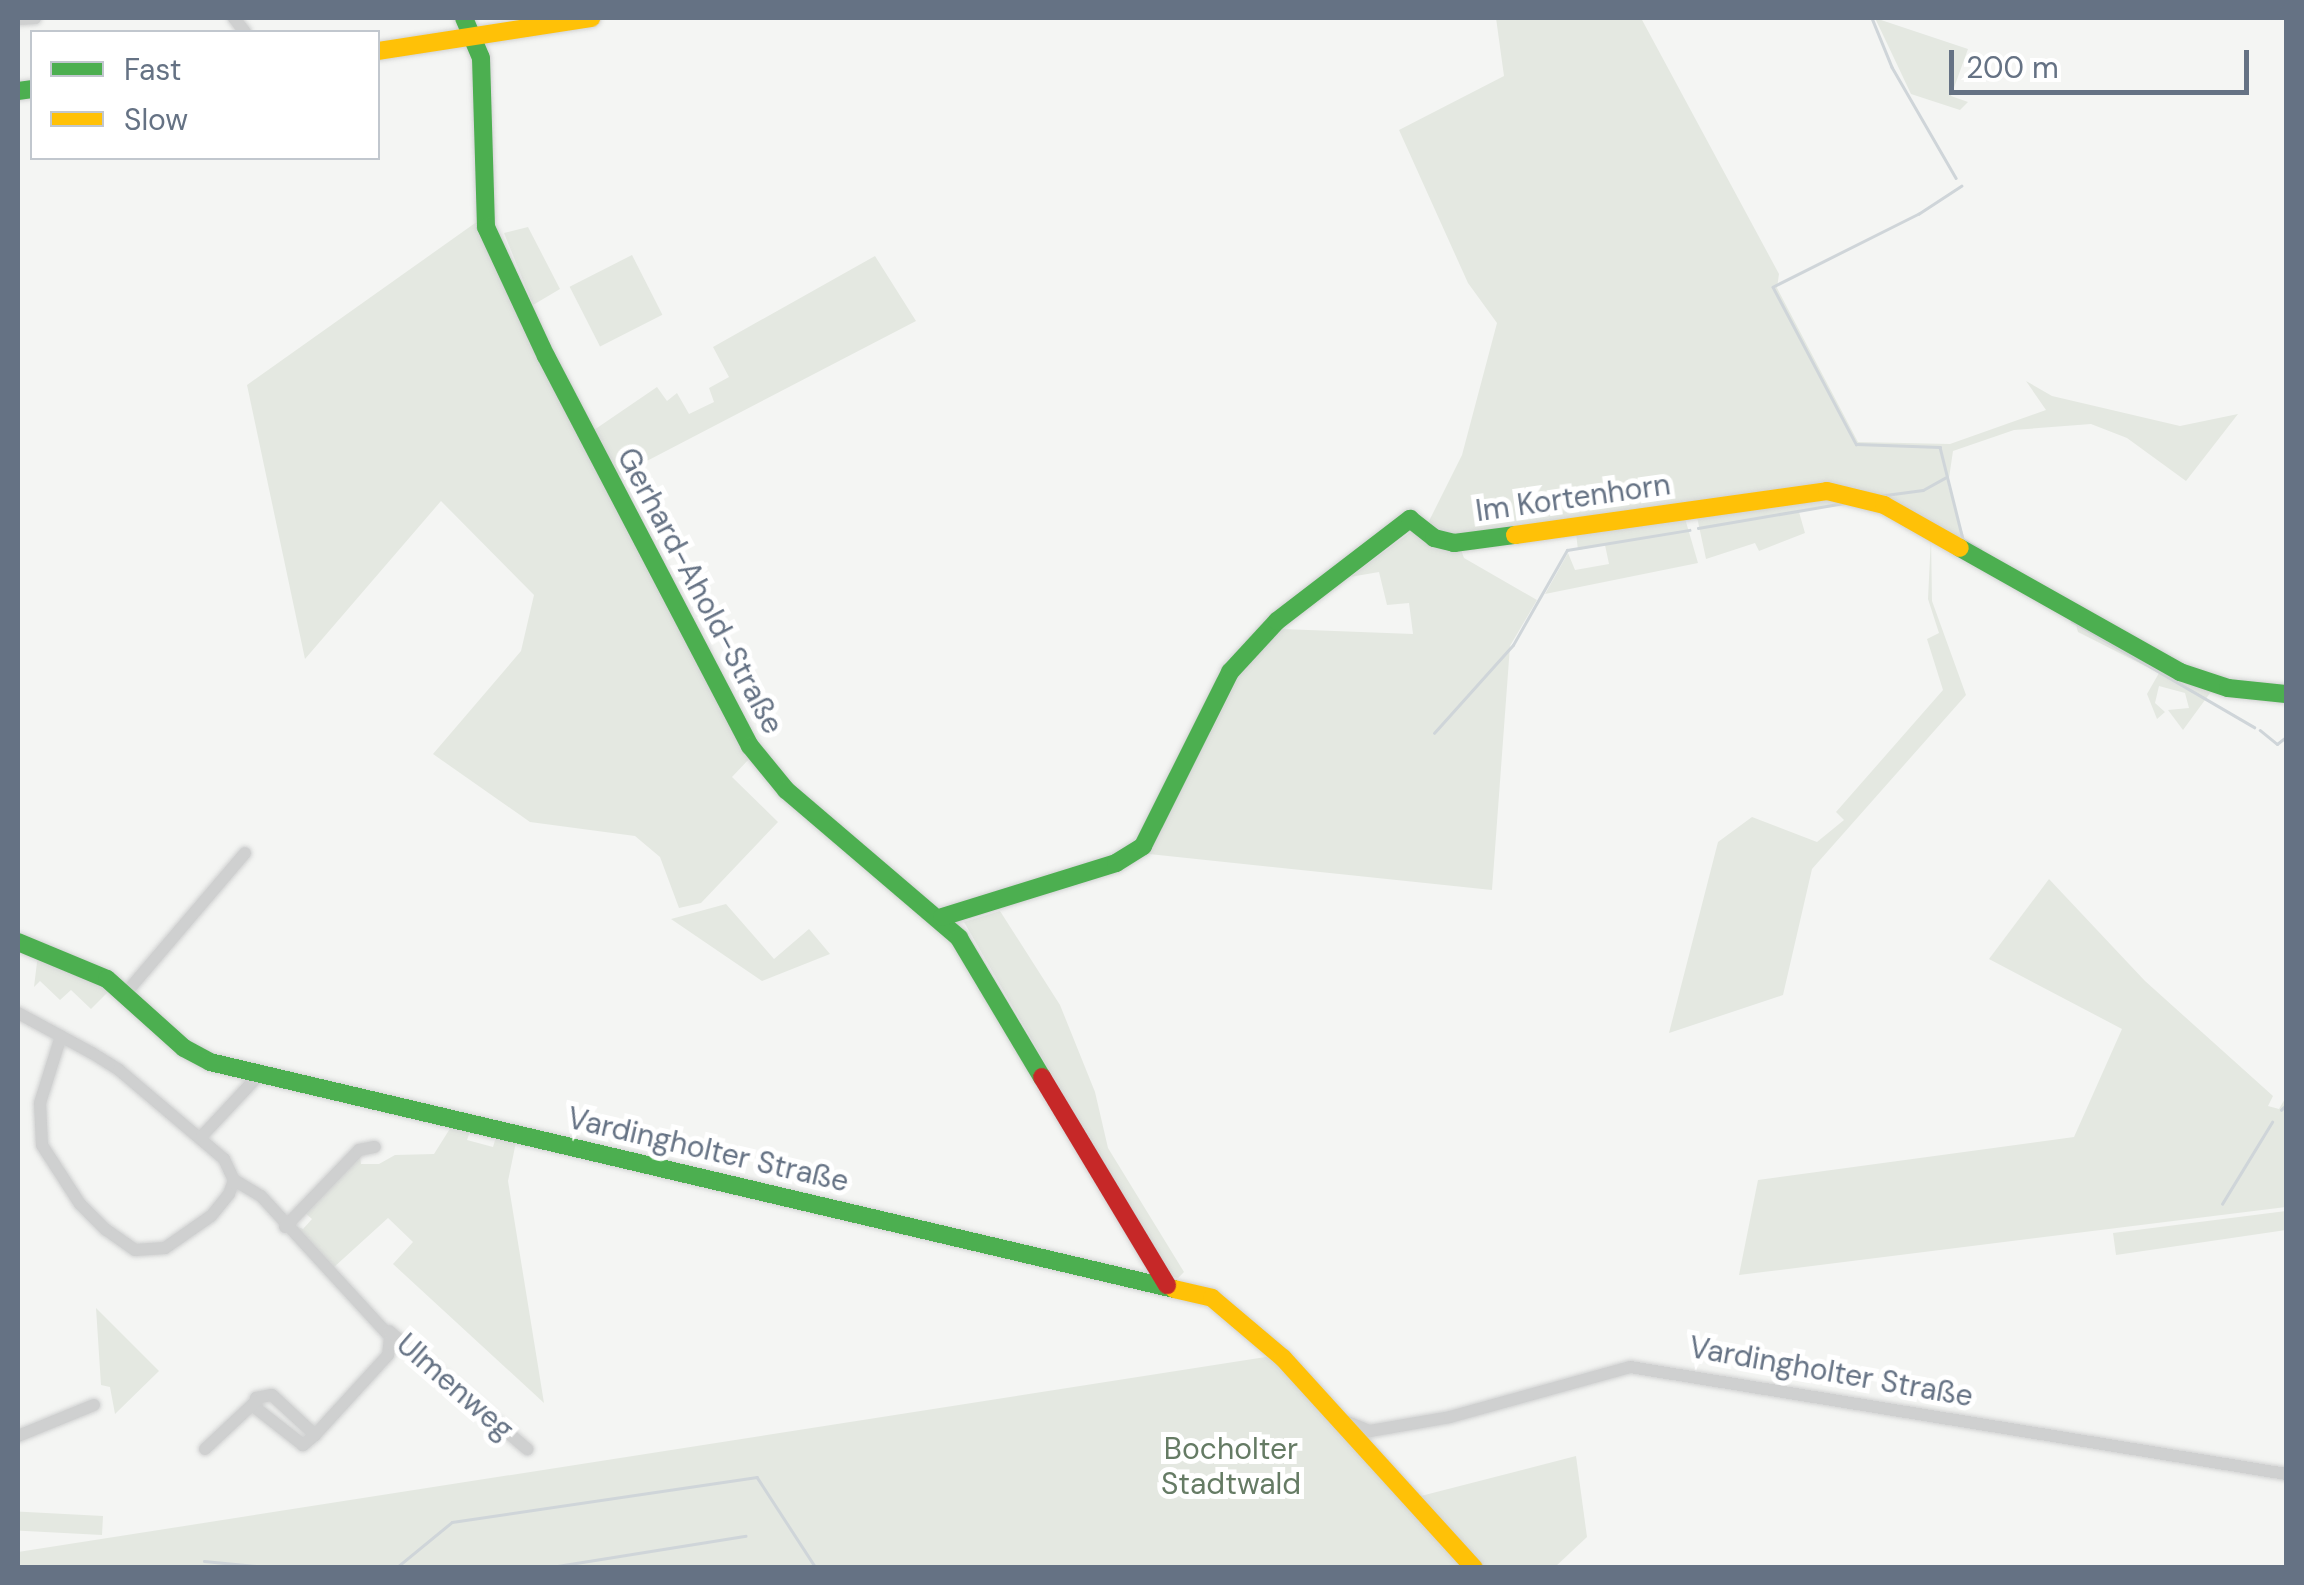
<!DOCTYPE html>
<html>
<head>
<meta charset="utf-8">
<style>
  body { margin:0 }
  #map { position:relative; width:2304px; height:1585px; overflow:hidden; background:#f4f5f3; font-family:"DM Sans",sans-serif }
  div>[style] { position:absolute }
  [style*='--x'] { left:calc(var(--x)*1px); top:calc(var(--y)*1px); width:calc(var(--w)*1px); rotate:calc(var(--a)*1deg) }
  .green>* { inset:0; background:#e4e8e1; transform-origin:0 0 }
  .stream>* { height:2.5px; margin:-1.25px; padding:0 1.25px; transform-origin:1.25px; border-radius:1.25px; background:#cfd5d9 }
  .roads { filter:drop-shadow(0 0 2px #d1d2d2) drop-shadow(0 0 2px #d1d2d2) }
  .street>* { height:12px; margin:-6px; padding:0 6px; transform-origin:6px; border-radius:6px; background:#cfd0d0 }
  .fast>* { height:18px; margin:-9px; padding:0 9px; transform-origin:9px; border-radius:9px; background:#4caf50 }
  .slow>* { height:18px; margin:-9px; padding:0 9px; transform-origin:9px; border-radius:9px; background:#ffc107 }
  .jam>* { height:18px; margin:-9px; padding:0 9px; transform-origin:9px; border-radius:9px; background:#c62828 }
  span { translate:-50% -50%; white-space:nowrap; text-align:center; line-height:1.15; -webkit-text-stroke:10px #fff; paint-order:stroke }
  .street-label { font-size:30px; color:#657284 }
  .park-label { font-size:30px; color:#657b64 }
  .frame { position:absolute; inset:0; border:20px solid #657284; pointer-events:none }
  .legend { position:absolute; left:30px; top:30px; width:350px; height:130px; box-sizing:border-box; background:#fff; border:2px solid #c1c7ce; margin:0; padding:12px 18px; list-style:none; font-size:30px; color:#657284 }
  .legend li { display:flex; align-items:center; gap:20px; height:50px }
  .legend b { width:50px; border:2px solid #c1c7ce }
  .scale { position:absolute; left:1949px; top:50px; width:300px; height:45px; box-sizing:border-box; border:5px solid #657284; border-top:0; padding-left:12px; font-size:30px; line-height:35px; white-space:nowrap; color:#657284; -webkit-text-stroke:8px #fff; paint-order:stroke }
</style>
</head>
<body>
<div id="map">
  <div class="green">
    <i style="clip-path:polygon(1496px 18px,1641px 18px,1779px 274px,1777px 288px,1858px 442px,1950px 444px,2046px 410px,2026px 381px,2052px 396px,2180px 426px,2238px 414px,2186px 481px,2127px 438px,2091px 424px,2014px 430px,1953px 451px,1948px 485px,1964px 537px,1960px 541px,1806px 485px,1450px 537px,1427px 525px,1462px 455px,1497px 323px,1468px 283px,1399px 130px,1504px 76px)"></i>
    <i style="clip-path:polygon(1875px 18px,1968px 49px,1951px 96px,1968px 102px,1960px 110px,1911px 94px)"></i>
    <i style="clip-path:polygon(478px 221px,546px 375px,750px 758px,732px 777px,778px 822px,701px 903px,679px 908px,660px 857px,635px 836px,530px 822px,433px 754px,521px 651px,534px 595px,441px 501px,305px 659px,247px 385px)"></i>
    <i style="clip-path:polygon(528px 227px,560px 289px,533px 305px,504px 233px)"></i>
    <i style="left:632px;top:255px;width:67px;height:70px;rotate:63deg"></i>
    <i style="clip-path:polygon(875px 256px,916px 321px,618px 476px,594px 430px,657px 387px,667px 401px,677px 393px,689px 414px,714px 402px,709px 388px,729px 377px,713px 347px)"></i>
    <i style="clip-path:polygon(1824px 497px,1848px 504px,1799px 512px,1805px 533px,1759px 551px,1755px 543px,1706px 559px,1697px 517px)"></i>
    <i style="clip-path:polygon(1684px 515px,1698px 563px,1545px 594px,1568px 553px,1575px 570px,1609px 564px,1605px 545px,1578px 550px,1576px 533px)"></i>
    <i style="clip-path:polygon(1412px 531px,1460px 547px,1464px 558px,1537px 600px,1510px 646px,1492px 890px,1149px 854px,1237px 677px,1282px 629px,1413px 634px,1409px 603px,1387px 605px,1379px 572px,1350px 577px)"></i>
    <i style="clip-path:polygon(1931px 537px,1932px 601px,1966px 695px,1812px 869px,1783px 995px,1669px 1033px,1718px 842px,1752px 817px,1817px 842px,1844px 820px,1836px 812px,1943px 690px,1927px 639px,1939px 633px,1928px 599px)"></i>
    <i style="clip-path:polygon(2075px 621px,2213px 689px,2183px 730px,2168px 710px,2189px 708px,2185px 693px,2159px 686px,2155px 703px,2165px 712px,2157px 719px,2147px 694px,2159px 673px,2078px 632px)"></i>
    <i style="clip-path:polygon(2049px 879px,2145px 981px,2273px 1096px,2268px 1106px,2279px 1109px,2286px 1097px,2286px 1207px,1739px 1275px,1758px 1180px,2074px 1137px,2122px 1029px,1989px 959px)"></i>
    <i style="clip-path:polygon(726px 904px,774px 959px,809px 929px,830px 954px,762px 981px,671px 919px)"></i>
    <i style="clip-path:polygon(1000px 911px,1060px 1005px,1095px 1092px,1108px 1148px,1184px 1272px,1178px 1278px,1167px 1275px,964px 922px)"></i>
    <i style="clip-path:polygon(38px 954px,111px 989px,91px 1009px,71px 990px,60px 1000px,40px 981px,34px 987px)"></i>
    <i style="clip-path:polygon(451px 1127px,470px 1131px,467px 1140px,493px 1147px,496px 1137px,516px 1142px,508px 1181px,544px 1403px,393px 1264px,413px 1242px,388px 1218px,333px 1268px,295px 1226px,303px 1229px,312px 1219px,304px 1212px,360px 1157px,361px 1164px,379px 1164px,395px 1155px,434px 1154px)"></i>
    <i style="clip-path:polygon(2286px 1211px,2286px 1230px,2116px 1255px,2113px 1233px)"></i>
    <i style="clip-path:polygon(96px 1308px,159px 1371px,115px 1414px,110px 1387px,101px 1385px)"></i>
    <i style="clip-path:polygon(1272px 1356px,1468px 1568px,18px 1568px,18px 1552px)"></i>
    <i style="clip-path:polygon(1576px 1456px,1587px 1537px,1555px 1567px,1485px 1567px,1417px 1497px)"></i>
    <i style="left:103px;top:1516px;width:19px;height:86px;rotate:93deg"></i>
  </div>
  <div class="stream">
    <i style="--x:1872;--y:18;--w:53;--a:67.8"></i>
    <i style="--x:1892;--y:67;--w:128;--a:60"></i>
    <i style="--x:1962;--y:186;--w:51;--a:146.9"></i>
    <i style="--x:1919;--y:214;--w:163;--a:153.4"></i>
    <i style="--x:1773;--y:287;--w:178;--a:62.1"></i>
    <i style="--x:1856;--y:444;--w:84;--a:2"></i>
    <i style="--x:1940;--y:447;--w:95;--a:76"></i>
    <i style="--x:1963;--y:539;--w:20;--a:30"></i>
    <i style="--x:1878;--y:496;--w:45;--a:-7.6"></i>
    <i style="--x:1923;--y:490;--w:25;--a:-29"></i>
    <i style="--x:1698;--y:528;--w:148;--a:-9.7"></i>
    <i style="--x:2072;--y:621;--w:211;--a:30.2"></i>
    <i style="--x:2260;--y:730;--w:22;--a:39"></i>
    <i style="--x:2277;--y:744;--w:11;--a:-38"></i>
    <i style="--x:1434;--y:733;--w:118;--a:-48.1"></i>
    <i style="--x:1513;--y:645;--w:109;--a:-60.4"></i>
    <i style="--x:1567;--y:550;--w:124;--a:-9.3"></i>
    <i style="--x:2281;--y:1110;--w:7;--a:-45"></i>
    <i style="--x:2222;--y:1204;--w:96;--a:-58.6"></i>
    <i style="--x:204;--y:1561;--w:74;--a:5.4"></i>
    <i style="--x:396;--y:1568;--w:72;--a:-39.4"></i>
    <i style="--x:452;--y:1522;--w:308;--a:-8.4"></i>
    <i style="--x:757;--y:1477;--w:108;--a:57"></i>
    <i style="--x:545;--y:1568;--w:203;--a:-9.1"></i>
  </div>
  <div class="roads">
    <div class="street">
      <i style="--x:234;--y:18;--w:18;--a:52"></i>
      <i style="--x:18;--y:19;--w:17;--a:-3"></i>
      <i style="--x:125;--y:994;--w:185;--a:-49.6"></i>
      <i style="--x:18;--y:1013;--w:84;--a:28.4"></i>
      <i style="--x:92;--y:1053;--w:32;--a:32"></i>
      <i style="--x:119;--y:1070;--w:138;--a:40.3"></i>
      <i style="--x:224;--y:1159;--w:23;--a:65"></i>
      <i style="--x:234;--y:1180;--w:15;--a:110"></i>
      <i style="--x:229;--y:1194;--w:28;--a:129"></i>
      <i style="--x:211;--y:1216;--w:56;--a:145.2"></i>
      <i style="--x:165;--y:1248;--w:30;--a:176"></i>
      <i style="--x:135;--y:1250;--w:35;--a:-145"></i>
      <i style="--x:106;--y:1230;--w:37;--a:-135"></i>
      <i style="--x:80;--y:1204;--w:70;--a:-122.8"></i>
      <i style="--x:42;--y:1145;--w:42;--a:-92.7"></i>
      <i style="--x:40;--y:1103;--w:70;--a:-72.6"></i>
      <i style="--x:202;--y:1136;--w:85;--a:-46.9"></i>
      <i style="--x:234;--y:1180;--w:31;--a:31"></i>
      <i style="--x:261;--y:1196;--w:191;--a:47.5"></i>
      <i style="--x:390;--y:1337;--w:18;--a:96"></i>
      <i style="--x:388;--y:1355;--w:108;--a:132.4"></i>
      <i style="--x:315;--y:1435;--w:16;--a:140"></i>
      <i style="--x:303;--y:1445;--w:58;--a:-142"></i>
      <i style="--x:257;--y:1409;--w:11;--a:-95"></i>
      <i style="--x:256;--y:1398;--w:16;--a:-11"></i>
      <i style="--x:272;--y:1395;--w:59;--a:42.9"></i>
      <i style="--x:285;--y:1227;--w:107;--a:-46.1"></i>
      <i style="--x:359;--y:1150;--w:16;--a:-11"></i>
      <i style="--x:389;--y:1331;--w:182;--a:40.5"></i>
      <i style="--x:1340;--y:1419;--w:32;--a:22"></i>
      <i style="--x:1370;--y:1431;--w:81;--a:-9.9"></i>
      <i style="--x:1450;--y:1417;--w:187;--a:-15.5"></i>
      <i style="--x:1630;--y:1367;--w:665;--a:9.26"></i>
      <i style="--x:18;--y:1436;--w:82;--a:-22.2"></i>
      <i style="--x:205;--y:1449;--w:69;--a:-43.2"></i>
    </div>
    <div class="fast">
      <i style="--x:464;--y:18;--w:43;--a:67"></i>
      <i style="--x:481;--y:58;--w:169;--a:88.3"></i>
      <i style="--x:486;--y:227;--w:142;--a:65.1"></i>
      <i style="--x:546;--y:356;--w:440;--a:62.4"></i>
      <i style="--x:750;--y:746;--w:57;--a:50.7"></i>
      <i style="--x:786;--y:790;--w:228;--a:40.5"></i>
      <i style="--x:959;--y:938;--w:162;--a:59.2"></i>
      <i style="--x:18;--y:91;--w:14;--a:-8"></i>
      <i style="--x:1960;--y:548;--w:253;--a:29.4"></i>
      <i style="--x:2180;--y:672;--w:51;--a:18.4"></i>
      <i style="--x:2228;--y:688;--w:58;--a:5.9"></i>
      <i style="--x:942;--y:917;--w:182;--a:-17.2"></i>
      <i style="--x:1116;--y:863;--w:32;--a:-32"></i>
      <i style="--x:1143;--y:846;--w:195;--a:-63.4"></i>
      <i style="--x:1230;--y:672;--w:69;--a:-47.3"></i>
      <i style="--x:1277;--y:621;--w:168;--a:-37.5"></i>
      <i style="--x:1410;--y:519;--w:31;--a:38"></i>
      <i style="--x:1434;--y:538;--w:21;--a:14"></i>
      <i style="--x:1454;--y:543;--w:62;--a:-7.5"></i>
      <i style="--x:18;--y:942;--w:96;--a:22.6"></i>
      <i style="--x:107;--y:979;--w:103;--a:41.9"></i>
      <i style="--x:184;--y:1048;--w:30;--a:28"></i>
      <i style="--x:210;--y:1062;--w:990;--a:13.25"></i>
    </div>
    <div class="slow">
      <i style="--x:378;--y:51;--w:216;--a:-8.8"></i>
      <i style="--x:1515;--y:535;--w:315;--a:-8"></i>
      <i style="--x:1827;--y:491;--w:59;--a:13.8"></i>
      <i style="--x:1884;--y:505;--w:87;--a:29.5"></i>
      <i style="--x:1174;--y:1289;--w:39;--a:13"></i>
      <i style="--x:1212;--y:1298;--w:93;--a:40.2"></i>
      <i style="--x:1283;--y:1358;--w:284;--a:47.7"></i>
    </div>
    <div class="jam">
      <i style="--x:1042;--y:1077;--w:243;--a:59"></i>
    </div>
  </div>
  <div class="street-label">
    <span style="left:1573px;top:498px;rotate:-8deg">Im Kortenhorn</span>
    <span style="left:700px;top:591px;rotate:62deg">Gerhard-Ahold-Straße</span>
    <span style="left:708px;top:1150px;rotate:13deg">Vardingholter Straße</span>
    <span style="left:1831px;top:1372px;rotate:10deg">Vardingholter Straße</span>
    <span style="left:455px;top:1387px;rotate:41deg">Ulmenweg</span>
  </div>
  <div class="park-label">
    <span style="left:1231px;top:1466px">Bocholter<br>Stadtwald</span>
  </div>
  <div class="frame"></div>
  <ul class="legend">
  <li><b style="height:12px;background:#4caf50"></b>Fast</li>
  <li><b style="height:12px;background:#ffc107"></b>Slow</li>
  </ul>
  <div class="scale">200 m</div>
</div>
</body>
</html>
